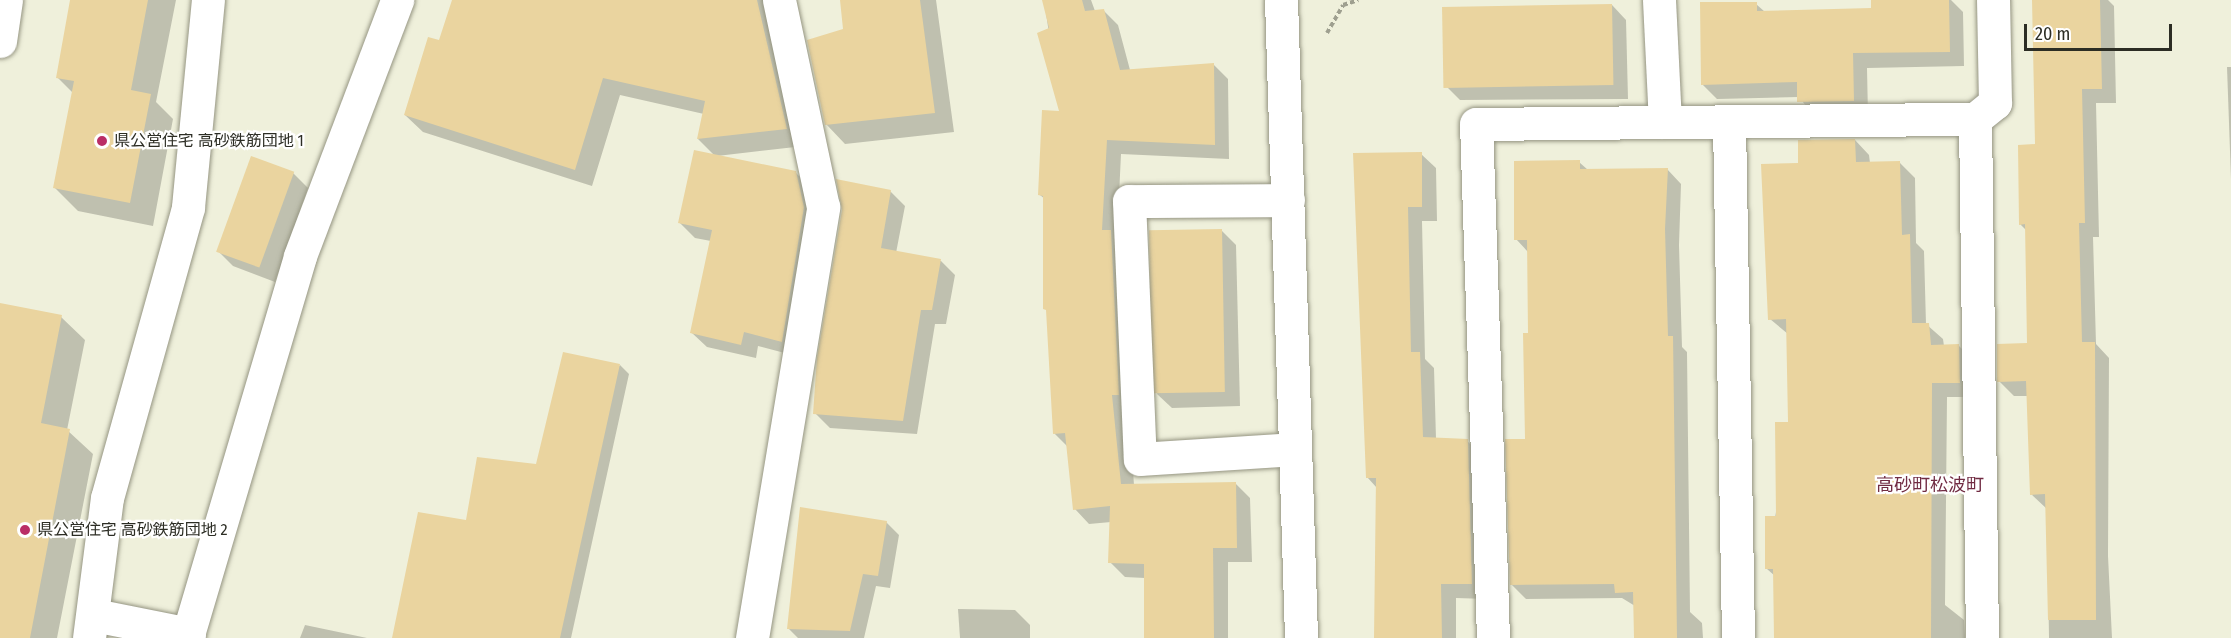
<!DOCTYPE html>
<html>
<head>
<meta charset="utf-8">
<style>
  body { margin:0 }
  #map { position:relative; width:2231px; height:638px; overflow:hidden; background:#eff0db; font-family:"Fira Sans Condensed","Noto Sans JP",sans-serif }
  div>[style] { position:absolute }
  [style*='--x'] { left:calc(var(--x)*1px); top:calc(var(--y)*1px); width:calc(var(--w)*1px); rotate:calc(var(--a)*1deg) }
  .shadow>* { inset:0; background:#0003 }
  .building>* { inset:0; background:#ead49f; transform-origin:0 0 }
  .path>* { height:4px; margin-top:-2px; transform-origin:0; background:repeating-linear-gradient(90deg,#9e9f8f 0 4.5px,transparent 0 7.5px) }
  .roads { filter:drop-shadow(0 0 2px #959582) drop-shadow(0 0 2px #959582) }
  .minor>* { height:33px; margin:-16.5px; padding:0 16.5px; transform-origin:16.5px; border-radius:16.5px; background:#fff }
  .dots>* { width:16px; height:16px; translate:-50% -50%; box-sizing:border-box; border:3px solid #fff; border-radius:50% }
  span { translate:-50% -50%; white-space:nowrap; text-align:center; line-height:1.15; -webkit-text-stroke:4.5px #fff; paint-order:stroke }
  .poi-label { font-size:16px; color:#2c2d24 }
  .left { translate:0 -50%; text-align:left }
  .neighbourhood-label { font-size:18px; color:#712c43 }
  .scale { position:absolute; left:2024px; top:24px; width:148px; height:27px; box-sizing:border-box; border:3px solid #2c2d24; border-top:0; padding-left:8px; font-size:18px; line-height:21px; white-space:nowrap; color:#2c2d24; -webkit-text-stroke:4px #fff; paint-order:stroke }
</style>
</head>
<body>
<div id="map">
  <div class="shadow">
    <i style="clip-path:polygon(72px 0,176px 0,156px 102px,173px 119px,153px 226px,78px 211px,55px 188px,73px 93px,57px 77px)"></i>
    <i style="clip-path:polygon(454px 0,770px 0,804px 146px,717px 156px,795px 172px,810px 187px,796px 356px,758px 346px,756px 358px,707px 347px,692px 333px,711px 241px,695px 238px,680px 223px,715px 156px,698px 139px,704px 114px,620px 95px,592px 186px,423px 132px,405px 115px,440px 42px)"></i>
    <i style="clip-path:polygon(842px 0,936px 0,954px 132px,845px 144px,826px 124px,844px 31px)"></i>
    <i style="clip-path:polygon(1044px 0,1091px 0,1095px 11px,1103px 10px,1118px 25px,1130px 70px,1213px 64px,1228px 79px,1229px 159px,1121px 154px,1117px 238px,1134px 485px,1235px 483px,1250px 498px,1252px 562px,1228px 562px,1228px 638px,1146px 638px,1145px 578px,1125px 577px,1110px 562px,1111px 522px,1089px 524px,1075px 509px,1068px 447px,1054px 433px,1045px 199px,1040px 195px,1061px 113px)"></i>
    <i style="clip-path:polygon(1872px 0,1951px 0,1963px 12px,1964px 66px,1867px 68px,1868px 116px,1814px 116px,1799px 97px,1717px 99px,1702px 84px,1756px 4px,1765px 12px,1872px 10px)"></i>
    <i style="clip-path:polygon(2034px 0,2108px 0,2114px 6px,2116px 103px,2096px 103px,2099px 237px,2093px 237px,2096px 344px,2109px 358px,2108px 556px,2112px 638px,2049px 638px,2047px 509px,2031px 494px,2028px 396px,2014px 396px,1999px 381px,2028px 345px,2026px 230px,2020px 224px,2036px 146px)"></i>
    <i style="clip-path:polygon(1612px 5px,1626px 20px,1628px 99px,1460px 100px,1445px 85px)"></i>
    <i style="clip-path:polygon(2227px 67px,2231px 67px,2231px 179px)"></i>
    <i style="clip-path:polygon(1855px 140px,1869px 155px,1870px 163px,1900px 163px,1915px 178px,1916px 243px,1924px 251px,1926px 324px,1943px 339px,1944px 346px,1959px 346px,1974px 361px,1974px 397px,1947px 397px,1945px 605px,1964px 620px,1965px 638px,1776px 638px,1775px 576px,1767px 569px,1790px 423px,1788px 334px,1770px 319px,1800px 164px)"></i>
    <i style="clip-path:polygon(1421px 154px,1436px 168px,1437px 221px,1422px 221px,1425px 359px,1434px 368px,1436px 439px,1467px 441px,1482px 455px,1487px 599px,1456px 598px,1456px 638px,1376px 638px,1377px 488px,1367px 477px,1354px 155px)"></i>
    <i style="clip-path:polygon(1579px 162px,1588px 170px,1667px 169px,1681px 184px,1679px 245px,1682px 347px,1687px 352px,1690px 612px,1702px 623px,1703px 638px,1635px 638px,1635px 606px,1622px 598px,1526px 599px,1511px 584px,1527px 440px,1530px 334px,1528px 252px,1516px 239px)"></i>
    <i style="clip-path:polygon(293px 173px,308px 188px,275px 282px,233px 266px,219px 252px)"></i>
    <i style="clip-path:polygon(890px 191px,905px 206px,896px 253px,941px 261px,955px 275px,946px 324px,935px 324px,917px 434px,830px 428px,815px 413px,843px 210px)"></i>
    <i style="clip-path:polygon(1221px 230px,1236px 245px,1240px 406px,1172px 408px,1157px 394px)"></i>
    <i style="clip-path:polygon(0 305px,61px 317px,85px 340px,67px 430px,93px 454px,57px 638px,0 638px)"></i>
    <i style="clip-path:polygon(620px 365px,629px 374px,571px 638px,393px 638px,467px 522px,537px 466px)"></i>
    <i style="clip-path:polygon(886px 522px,899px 535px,890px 588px,876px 586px,864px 638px,798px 638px,788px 628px)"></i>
    <i style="clip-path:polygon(958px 609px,1015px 610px,1030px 625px,1030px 638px,960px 638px)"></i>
    <i style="clip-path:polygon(305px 625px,367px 638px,300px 638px)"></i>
  </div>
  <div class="building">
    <i style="clip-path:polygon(70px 0,148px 0,131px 90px,151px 94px,130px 203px,53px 188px,74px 81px,56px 78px)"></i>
    <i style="clip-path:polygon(452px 0,757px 0,787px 129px,697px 139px,705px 101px,603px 78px,575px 170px,404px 115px,428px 37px,439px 40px)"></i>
    <i style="clip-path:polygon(840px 0,920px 0,935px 113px,825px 125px,807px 40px,843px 29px)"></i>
    <i style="clip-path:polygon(1042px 0,1082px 0,1085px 11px,1104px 9px,1120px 70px,1214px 63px,1215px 145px,1107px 140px,1102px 230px,1111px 230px,1119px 395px,1112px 395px,1121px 484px,1236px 482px,1237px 548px,1213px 548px,1214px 638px,1144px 638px,1144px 564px,1108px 563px,1110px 506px,1073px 510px,1065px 433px,1053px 434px,1046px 310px,1043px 309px,1043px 196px,1038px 195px,1042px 110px,1059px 111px,1037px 33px,1049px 28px)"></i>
    <i style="clip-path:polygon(1871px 0,1949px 0,1950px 52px,1853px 53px,1854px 101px,1797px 102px,1797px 82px,1701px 85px,1700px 2px,1757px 2px,1757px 11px,1871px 8px)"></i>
    <i style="clip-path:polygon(2032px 0,2100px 0,2102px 89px,2082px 89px,2085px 223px,2079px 223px,2082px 342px,2095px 342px,2096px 620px,2048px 620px,2045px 494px,2030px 495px,2026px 381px,1997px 382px,1997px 344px,2027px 343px,2025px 224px,2019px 225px,2018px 145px,2035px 144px)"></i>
    <i style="left:1612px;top:4px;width:81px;height:170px;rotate:89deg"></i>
    <i style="clip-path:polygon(1855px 139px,1856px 162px,1900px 161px,1902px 235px,1910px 234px,1912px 323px,1929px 323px,1931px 345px,1959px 344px,1960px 383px,1932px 383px,1931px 638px,1774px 638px,1773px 569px,1765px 569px,1765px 516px,1776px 516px,1775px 422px,1788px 422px,1786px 319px,1768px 320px,1761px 164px,1798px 163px,1798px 140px)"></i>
    <i style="clip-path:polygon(694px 150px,796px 171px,804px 207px,782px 342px,744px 332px,741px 345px,690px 333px,712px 230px,678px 223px)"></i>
    <i style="clip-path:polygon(1422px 152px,1422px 207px,1408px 207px,1411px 352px,1420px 352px,1423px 437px,1468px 439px,1472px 584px,1441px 584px,1442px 638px,1374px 638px,1376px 478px,1366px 478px,1353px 153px)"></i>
    <i style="left:251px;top:156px;width:46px;height:102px;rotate:20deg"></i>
    <i style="clip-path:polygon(1580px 160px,1580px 169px,1668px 168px,1665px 229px,1668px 336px,1673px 336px,1677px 638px,1634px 638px,1633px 592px,1615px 593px,1614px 584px,1510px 585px,1505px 439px,1525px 439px,1523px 333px,1528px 333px,1527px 240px,1514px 240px,1514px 161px)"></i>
    <i style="clip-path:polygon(836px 179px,891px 190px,881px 248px,941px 259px,932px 310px,921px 310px,903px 421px,813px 414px,817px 358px,842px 210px)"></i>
    <i style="left:1222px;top:229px;width:163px;height:73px;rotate:89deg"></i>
    <i style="clip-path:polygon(0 303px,62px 315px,41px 423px,70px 429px,30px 638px,0 638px)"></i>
    <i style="clip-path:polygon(563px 352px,620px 364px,560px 638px,392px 638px,418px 512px,466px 520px,477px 457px,536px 464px)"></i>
    <i style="clip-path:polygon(800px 507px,887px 521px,878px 576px,863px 574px,850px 631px,787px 629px)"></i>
  </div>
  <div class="path">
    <i style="--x:1327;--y:33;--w:32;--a:-60"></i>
    <i style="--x:1343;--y:5;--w:16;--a:-18"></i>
  </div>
  <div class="roads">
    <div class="minor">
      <i style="--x:1281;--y:0;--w:638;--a:88.2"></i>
      <i style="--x:1659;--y:0;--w:122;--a:87.2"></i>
      <i style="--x:0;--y:41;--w:41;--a:-81.7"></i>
      <i style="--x:1975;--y:119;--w:519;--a:89.23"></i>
      <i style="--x:1729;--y:122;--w:516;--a:89"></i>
      <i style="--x:1288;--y:200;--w:159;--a:179.6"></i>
      <i style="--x:1129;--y:201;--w:258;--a:87.6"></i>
      <i style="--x:1140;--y:459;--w:155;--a:-3.7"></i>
      <i style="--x:94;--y:615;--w:97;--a:11.3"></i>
      <i style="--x:89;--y:638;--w:141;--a:-82.7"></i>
      <i style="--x:107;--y:498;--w:302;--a:-74.4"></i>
      <i style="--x:188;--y:207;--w:208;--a:-84.5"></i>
      <i style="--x:187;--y:638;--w:398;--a:-73.5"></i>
      <i style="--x:300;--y:256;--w:274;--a:-69.2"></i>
      <i style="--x:752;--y:638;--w:437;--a:-80.6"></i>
      <i style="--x:823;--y:207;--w:212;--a:-102"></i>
      <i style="--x:1493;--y:638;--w:514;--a:-91.89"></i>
      <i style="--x:1476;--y:124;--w:499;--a:-0.6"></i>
      <i style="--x:1975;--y:119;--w:26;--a:-39"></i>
      <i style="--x:1995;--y:103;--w:103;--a:-91.1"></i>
    </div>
  </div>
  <div class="dots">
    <i style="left:102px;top:141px;background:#ba2e66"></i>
    <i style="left:25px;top:530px;background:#ba2e66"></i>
  </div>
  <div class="poi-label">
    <span class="left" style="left:114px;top:141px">県公営住宅 高砂鉄筋団地 1</span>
    <span class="left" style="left:37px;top:530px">県公営住宅 高砂鉄筋団地 2</span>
  </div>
  <div class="neighbourhood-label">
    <span style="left:1930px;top:485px">高砂町松波町</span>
  </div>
  <div class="scale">20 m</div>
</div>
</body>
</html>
